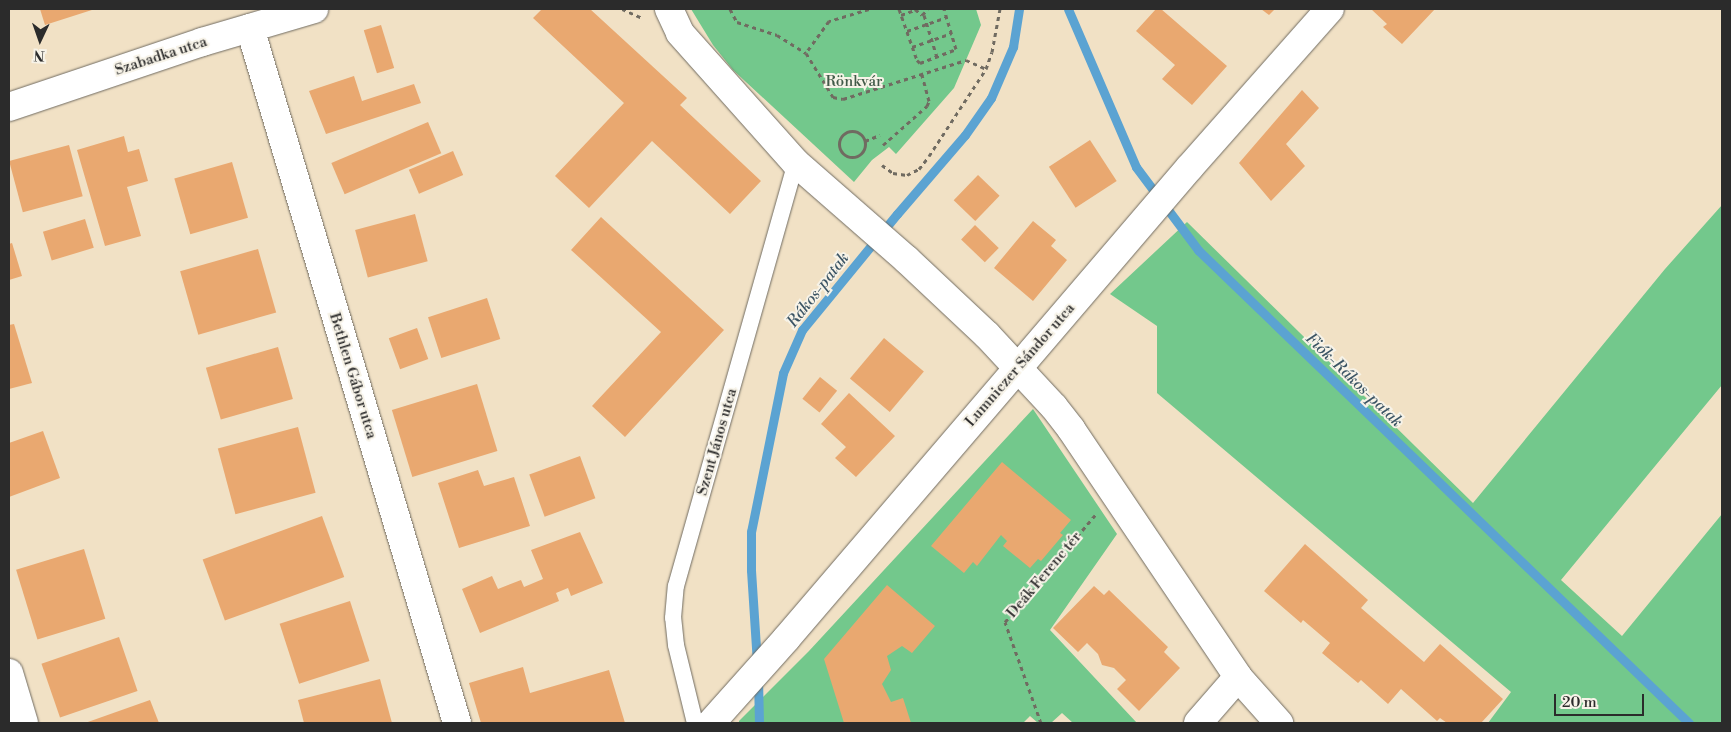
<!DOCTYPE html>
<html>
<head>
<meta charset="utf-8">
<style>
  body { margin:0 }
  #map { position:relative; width:1731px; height:732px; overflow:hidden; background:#f1e1c5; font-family:"Libre Bodoni",serif }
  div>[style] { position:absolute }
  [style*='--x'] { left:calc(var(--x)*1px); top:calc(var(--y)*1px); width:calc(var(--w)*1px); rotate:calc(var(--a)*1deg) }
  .green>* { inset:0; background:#73c88c }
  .stream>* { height:9px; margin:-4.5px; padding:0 4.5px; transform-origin:4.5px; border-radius:4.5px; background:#5ba3d2 }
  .building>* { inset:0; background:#e9a870; transform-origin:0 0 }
  .path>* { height:3px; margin-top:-1.5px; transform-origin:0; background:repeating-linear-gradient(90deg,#706b61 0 4px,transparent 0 8px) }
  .path>.ring { margin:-1.5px; padding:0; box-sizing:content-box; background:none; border:3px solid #706b61; border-radius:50% }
  .roads { filter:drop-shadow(0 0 1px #706b61) drop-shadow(0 0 1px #706b61) }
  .service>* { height:16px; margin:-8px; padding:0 8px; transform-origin:8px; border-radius:8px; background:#fff }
  .minor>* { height:28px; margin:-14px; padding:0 14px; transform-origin:14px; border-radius:14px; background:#fff }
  span { translate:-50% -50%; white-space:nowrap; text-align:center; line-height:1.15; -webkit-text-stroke:4px #f7f3e8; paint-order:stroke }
  .street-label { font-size:15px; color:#2b2b2b }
  .park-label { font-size:15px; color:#415a48 }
  .water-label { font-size:16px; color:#3c5565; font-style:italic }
  .frame { position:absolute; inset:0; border:10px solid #2b2b2b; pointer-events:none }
  .north { position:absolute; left:15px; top:15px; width:50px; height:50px; -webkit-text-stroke:4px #f7f3e8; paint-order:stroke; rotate:183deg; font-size:14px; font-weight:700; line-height:20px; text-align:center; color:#2b2b2b }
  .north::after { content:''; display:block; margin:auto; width:18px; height:22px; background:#2b2b2b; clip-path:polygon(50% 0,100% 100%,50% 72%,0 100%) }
  .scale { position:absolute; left:1554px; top:694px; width:90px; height:22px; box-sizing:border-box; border:2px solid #2b2b2b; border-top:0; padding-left:6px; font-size:15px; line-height:18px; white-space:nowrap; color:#2b2b2b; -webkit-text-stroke:4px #f7f3e8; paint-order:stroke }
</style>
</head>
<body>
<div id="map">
  <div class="green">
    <i style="clip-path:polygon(691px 9px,976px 9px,981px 25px,954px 88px,896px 154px,889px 147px,872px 160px,854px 182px,733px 70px,713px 45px)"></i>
    <i style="clip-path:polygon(1722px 205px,1722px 385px,1561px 580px,1622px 636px,1722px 514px,1722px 723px,1488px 723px,1511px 692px,1157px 393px,1157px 326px,1110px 294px,1187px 222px,1473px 503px,1665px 269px)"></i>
    <i style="clip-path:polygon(1033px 409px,1117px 534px,1050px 630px,1137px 723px,1073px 723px,1062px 713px,1051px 723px,1038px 723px,1030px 716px,1023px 723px,739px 723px,739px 721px,809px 651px)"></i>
  </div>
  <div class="stream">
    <i style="--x:1068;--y:9;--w:172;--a:66.7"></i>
    <i style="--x:1136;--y:167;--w:104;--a:53.2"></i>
    <i style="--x:1198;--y:250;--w:682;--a:43.93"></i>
    <i style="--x:757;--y:663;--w:93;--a:-93.7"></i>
    <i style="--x:751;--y:570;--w:38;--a:-90"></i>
    <i style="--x:751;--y:532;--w:162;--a:-78.6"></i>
    <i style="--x:783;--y:373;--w:47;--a:-66.2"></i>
    <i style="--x:802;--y:330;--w:150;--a:-50.7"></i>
    <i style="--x:897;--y:214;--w:104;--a:-49.3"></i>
    <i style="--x:965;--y:135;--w:45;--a:-54.9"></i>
    <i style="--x:991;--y:98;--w:56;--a:-66.7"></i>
    <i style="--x:1013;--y:47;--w:38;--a:-81"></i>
    <i style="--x:758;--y:679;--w:44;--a:88.7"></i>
  </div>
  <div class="building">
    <i style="clip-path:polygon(40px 9px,95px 9px,45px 25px)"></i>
    <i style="clip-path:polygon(542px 9px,590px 9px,687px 98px,680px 105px,761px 181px,730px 214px,652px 141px,589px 208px,555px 176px,624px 103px,533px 18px)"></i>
    <i style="clip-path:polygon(1156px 9px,1161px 9px,1227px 66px,1192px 105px,1162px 79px,1175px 65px,1136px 31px)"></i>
    <i style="clip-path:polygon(1261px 9px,1275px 9px,1269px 15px)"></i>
    <i style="clip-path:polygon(1371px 9px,1435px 9px,1402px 44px,1383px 27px,1387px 24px)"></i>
    <i style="left:381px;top:25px;width:45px;height:18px;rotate:73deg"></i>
    <i style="clip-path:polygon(354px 76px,362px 101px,414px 84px,421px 103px,326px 134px,309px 91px)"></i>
    <i style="clip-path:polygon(1302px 90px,1319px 108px,1286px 144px,1305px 166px,1271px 201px,1239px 163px)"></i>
    <i style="left:428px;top:122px;width:34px;height:105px;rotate:67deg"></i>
    <i style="clip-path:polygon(124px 136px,128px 152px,139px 149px,148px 181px,127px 187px,141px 236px,105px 246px,77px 150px)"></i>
    <i style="left:1090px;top:140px;width:49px;height:49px;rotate:57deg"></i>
    <i style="left:69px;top:145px;width:53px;height:62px;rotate:75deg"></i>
    <i style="left:453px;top:151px;width:26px;height:48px;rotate:67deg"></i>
    <i style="left:232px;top:162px;width:58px;height:60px;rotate:74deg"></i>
    <i style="left:978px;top:175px;width:30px;height:35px;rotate:44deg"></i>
    <i style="left:415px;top:214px;width:49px;height:62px;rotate:75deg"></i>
    <i style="clip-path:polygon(601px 217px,724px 330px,625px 437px,592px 406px,661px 332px,571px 250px)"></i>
    <i style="left:85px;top:219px;width:30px;height:44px;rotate:73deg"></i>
    <i style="clip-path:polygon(1033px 221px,1056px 240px,1051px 246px,1067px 260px,1033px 301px,994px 268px)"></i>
    <i style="left:975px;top:225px;width:33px;height:20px;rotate:44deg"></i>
    <i style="clip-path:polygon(12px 243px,22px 276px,9px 280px,9px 244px)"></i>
    <i style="left:258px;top:249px;width:66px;height:81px;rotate:74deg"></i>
    <i style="left:487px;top:298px;width:43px;height:62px;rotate:72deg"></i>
    <i style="clip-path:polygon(14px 324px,32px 383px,9px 389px,9px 325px)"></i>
    <i style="left:417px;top:328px;width:33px;height:30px;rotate:70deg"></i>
    <i style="left:884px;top:338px;width:52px;height:53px;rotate:40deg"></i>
    <i style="left:278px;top:347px;width:54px;height:75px;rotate:74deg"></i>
    <i style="left:820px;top:377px;width:22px;height:28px;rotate:39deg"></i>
    <i style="left:477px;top:384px;width:70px;height:89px;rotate:73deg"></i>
    <i style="clip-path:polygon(849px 393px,895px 436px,856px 477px,835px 458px,846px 447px,821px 424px)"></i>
    <i style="left:298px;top:427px;width:68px;height:83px;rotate:75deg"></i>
    <i style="clip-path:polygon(43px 431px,60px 478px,9px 497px,9px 443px)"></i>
    <i style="left:580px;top:456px;width:45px;height:54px;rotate:70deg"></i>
    <i style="clip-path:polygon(1002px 462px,1071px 520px,1060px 533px,1063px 535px,1041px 561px,1038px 559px,1030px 568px,1003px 546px,1007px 541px,1001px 535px,977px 566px,973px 562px,964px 573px,931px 546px)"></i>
    <i style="clip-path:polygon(478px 470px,484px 486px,514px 477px,530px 526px,459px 548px,438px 483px)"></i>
    <i style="left:322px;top:516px;width:65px;height:127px;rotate:70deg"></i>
    <i style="clip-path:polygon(580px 532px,603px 583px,571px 596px,568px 588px,556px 593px,559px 601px,480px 633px,462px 589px,492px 576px,498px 589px,521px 580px,524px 587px,543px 579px,531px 550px)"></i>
    <i style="clip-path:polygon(1305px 544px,1368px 600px,1361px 608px,1424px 662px,1440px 644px,1503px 699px,1481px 723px,1447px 723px,1440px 718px,1437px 721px,1401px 689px,1388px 704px,1361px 680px,1358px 683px,1322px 653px,1330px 643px,1303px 620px,1301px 623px,1264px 591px)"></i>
    <i style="left:84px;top:549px;width:73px;height:71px;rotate:73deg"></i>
    <i style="clip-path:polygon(887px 585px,935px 626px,912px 653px,902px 646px,887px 656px,891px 670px,882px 684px,891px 702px,903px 698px,911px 723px,844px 723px,824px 659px)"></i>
    <i style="clip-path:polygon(1094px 586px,1104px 595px,1109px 590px,1168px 647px,1164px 652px,1180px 668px,1139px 711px,1117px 689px,1126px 680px,1114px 668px,1102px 665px,1098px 654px,1087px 643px,1078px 652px,1053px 628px)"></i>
    <i style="left:350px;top:601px;width:63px;height:74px;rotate:72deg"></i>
    <i style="left:119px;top:637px;width:57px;height:82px;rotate:71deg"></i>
    <i style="clip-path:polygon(523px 667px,530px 693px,609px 670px,625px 723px,481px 723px,469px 683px)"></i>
    <i style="clip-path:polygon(380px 679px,392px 723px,304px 723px,298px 700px)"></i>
    <i style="clip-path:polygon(150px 700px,159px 723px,85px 723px)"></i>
  </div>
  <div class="path">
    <i style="--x:622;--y:9;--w:22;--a:24"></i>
    <i style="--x:730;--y:9;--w:15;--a:62"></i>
    <i style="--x:737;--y:22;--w:42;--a:18"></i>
    <i style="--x:777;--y:35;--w:34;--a:32"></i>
    <i style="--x:869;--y:9;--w:42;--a:163.3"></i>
    <i style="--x:829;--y:21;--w:39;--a:126"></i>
    <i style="--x:806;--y:53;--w:52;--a:58.5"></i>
    <i style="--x:833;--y:97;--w:10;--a:11"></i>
    <i style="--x:843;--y:99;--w:129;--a:-17.6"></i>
    <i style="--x:966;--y:60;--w:22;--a:24"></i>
    <i style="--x:899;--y:9;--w:54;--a:70.6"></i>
    <i style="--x:917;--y:60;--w:4;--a:45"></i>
    <i style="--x:920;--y:63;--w:39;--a:-21"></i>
    <i style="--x:956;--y:49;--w:42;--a:-106.7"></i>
    <i style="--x:915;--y:9;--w:9;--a:41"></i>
    <i style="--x:922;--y:15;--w:8;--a:-45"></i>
    <i style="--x:901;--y:15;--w:15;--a:-20"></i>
    <i style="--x:924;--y:15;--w:44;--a:72.8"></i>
    <i style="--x:907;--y:31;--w:42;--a:-19.3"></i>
    <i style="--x:912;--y:47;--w:42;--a:-19.3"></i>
    <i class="ring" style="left:839px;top:131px;width:23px;height:23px"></i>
    <i style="--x:865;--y:141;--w:16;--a:-22"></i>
    <i style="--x:883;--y:145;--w:59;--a:-41.6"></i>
    <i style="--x:927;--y:106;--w:5;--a:-68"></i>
    <i style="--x:929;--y:101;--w:28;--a:-105"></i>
    <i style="--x:882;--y:165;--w:14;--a:36"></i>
    <i style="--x:893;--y:173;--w:14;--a:8"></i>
    <i style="--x:907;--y:175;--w:13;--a:-27"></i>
    <i style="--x:919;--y:169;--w:16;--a:-52"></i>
    <i style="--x:929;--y:156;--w:104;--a:-56.8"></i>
    <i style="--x:986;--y:69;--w:18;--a:-71"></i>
    <i style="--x:992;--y:52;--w:44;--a:-79.5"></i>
    <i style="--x:1041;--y:723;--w:107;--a:-109.6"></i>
    <i style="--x:1005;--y:622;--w:140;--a:-49.9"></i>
  </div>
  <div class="roads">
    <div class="service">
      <i style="--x:695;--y:723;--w:80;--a:-103.7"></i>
      <i style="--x:676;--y:645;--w:27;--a:-96"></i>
      <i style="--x:673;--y:618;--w:32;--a:-85"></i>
      <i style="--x:676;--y:586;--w:440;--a:-74.2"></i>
    </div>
    <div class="minor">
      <i style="--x:669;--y:9;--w:26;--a:65"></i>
      <i style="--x:680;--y:33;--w:174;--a:48.3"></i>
      <i style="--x:796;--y:163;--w:146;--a:41.1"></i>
      <i style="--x:906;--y:259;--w:111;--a:43.2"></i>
      <i style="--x:987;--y:335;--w:98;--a:47.1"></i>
      <i style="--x:1054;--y:407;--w:28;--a:52"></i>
      <i style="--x:1071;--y:429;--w:299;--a:56"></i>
      <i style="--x:1238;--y:677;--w:62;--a:48.3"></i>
      <i style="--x:250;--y:28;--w:725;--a:73.41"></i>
      <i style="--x:9;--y:107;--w:204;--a:-18.6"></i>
      <i style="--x:202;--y:42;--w:117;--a:-16.4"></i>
      <i style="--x:9;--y:673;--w:52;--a:73.3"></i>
      <i style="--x:711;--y:723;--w:113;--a:-48.2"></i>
      <i style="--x:786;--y:639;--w:621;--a:-49.44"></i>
      <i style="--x:1190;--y:167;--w:211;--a:-48.5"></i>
      <i style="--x:1198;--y:723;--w:61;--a:-49"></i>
    </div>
  </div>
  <div class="street-label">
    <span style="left:161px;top:56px;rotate:-18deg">Szabadka utca</span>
    <span style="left:1020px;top:365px;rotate:-49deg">Lumniczer Sándor utca</span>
    <span style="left:353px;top:376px;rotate:73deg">Bethlen Gábor utca</span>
    <span style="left:717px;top:442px;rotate:-74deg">Szent János utca</span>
    <span style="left:1044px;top:575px;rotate:-50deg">Deák Ferenc tér</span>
  </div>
  <div class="park-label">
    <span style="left:854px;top:82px">Rönkvár</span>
  </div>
  <div class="water-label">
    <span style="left:818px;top:290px;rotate:-52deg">Rákos-patak</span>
    <span style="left:1354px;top:380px;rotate:44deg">Fiók-Rákos-patak</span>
  </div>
  <div class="frame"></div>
  <div class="north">N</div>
  <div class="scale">20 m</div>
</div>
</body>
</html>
